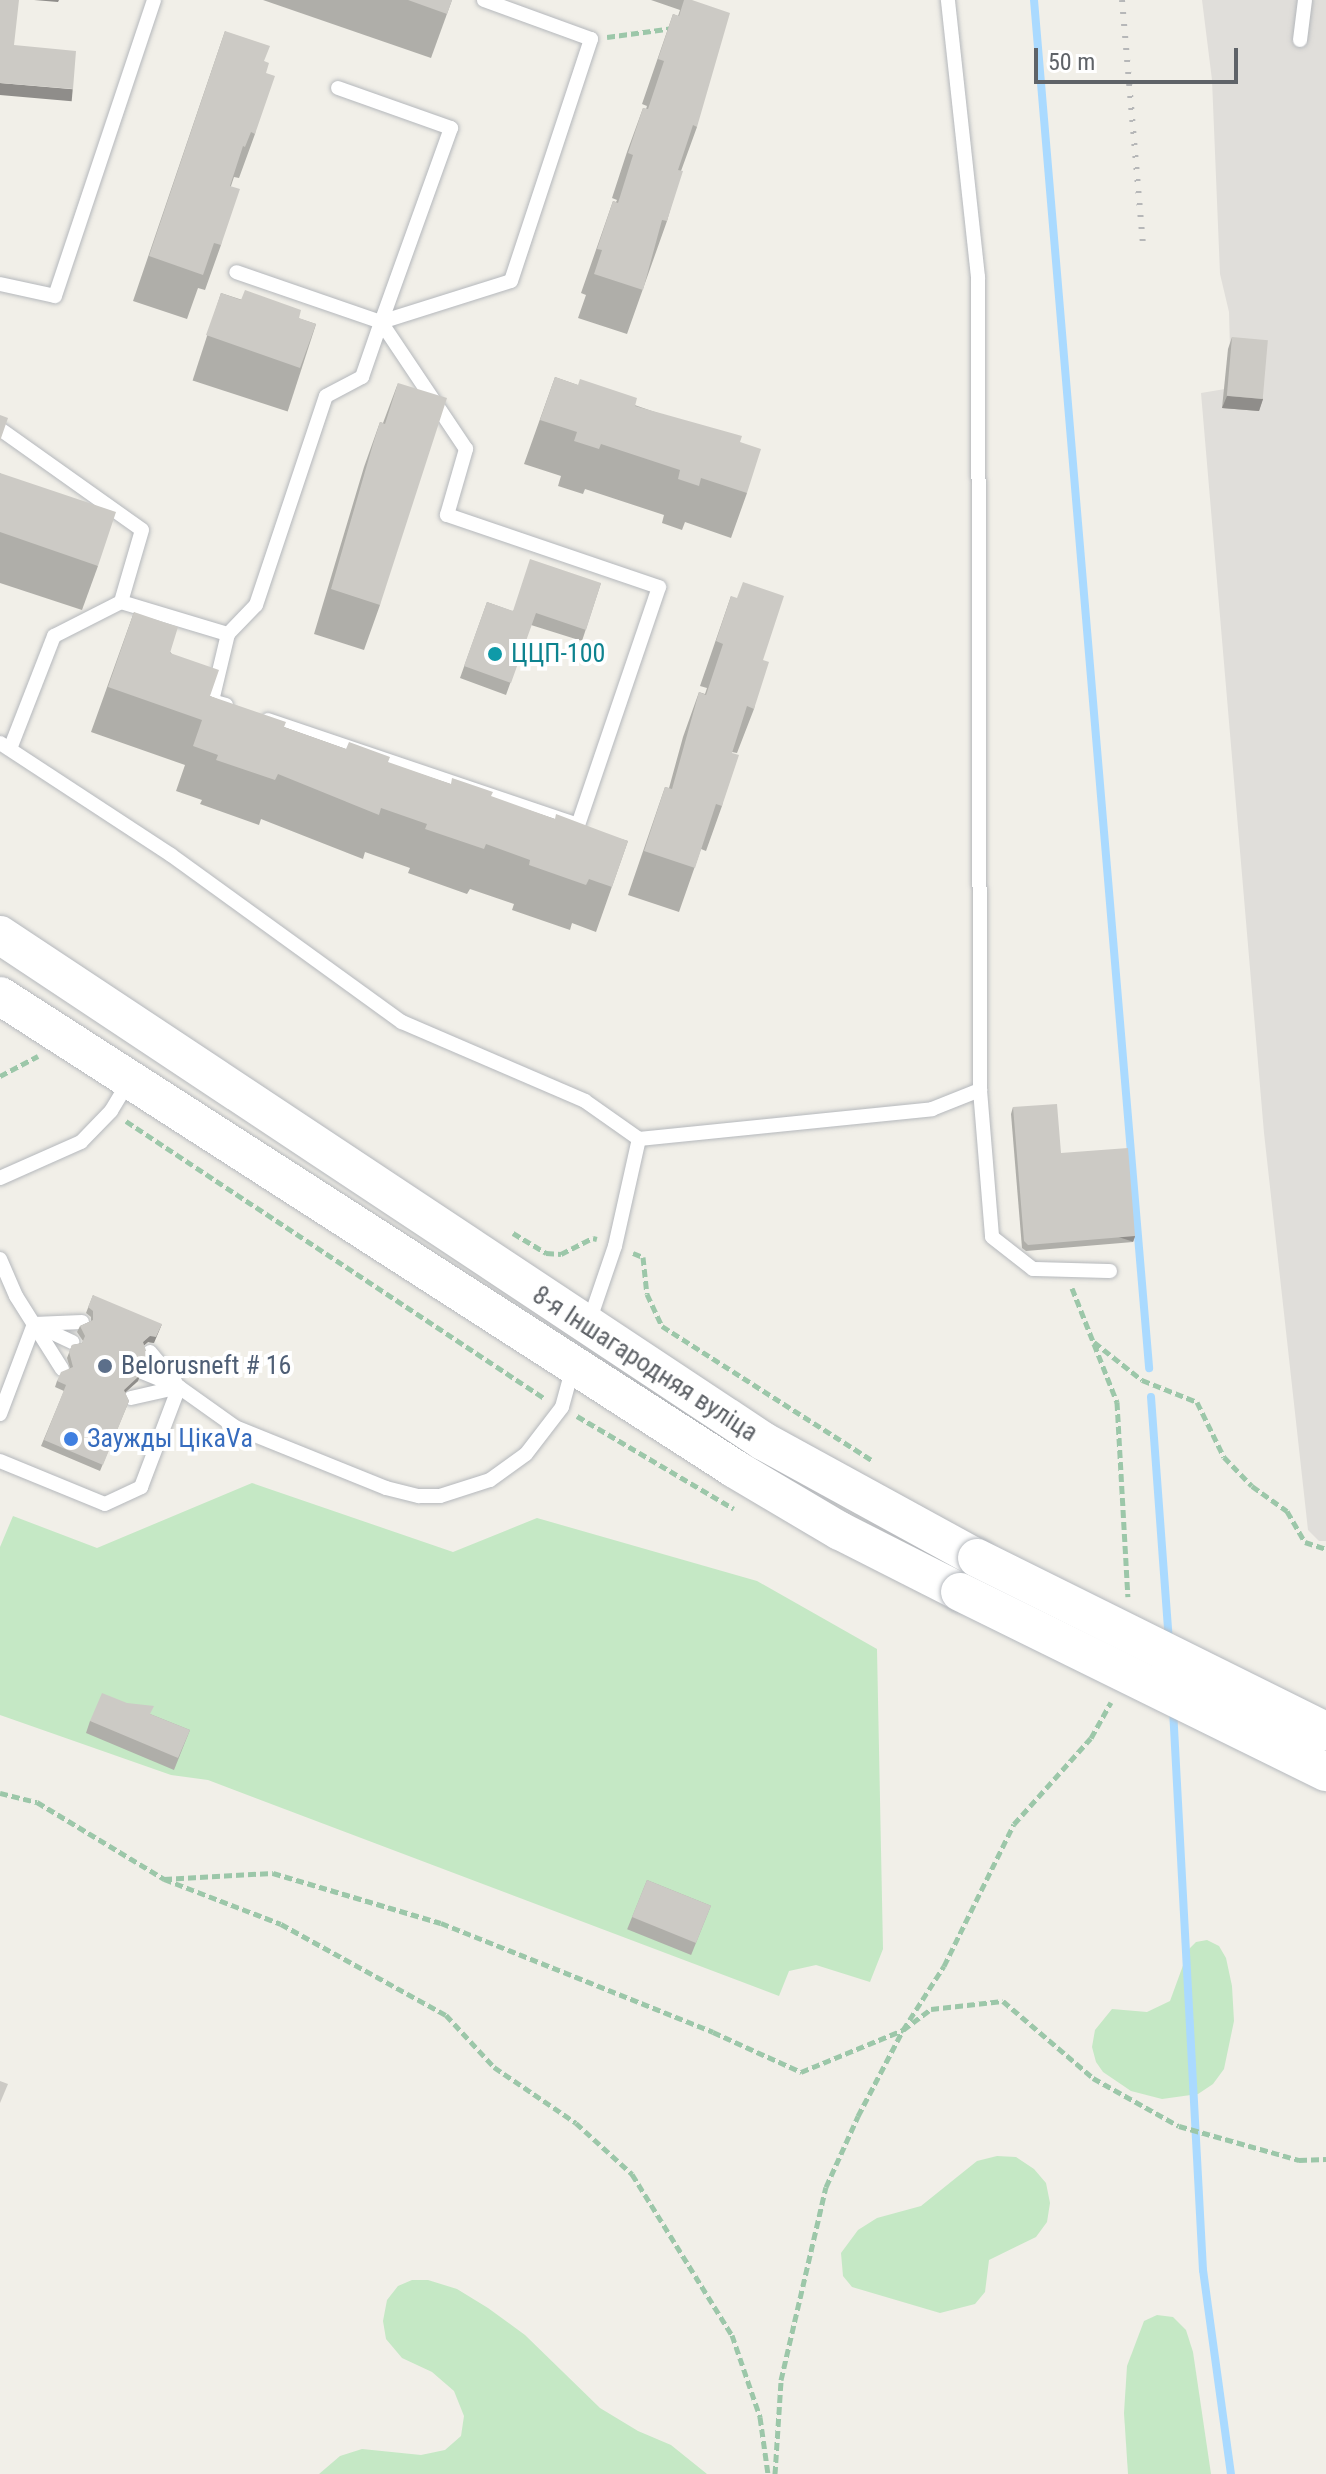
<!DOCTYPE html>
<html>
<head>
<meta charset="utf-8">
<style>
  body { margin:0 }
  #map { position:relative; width:1326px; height:2474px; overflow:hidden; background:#f1efe8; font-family:"Roboto Condensed",sans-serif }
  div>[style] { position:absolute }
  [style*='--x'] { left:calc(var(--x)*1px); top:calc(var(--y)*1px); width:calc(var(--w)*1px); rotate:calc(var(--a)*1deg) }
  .industrial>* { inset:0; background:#e0deda }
  .green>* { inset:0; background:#c5e8c5 }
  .stream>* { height:8px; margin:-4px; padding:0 4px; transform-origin:4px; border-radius:4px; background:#aadaff }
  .path>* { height:5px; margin-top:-2.5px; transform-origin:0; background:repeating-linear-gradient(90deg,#9cc7a9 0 8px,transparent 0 12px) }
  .roads { filter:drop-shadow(0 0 2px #b5b8bc) drop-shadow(0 0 2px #b5b8bc) }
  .service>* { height:14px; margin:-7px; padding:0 7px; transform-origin:7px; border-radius:7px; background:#fff }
  .secondary>* { height:38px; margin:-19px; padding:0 19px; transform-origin:19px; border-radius:19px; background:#fff }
  .rail>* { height:6px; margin-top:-3px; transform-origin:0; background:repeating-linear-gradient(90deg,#b6b7b8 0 2px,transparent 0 12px) }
  .bridges { filter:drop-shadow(0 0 2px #b6babf) drop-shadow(0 0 2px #b6babf) }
  .secondary-bridge>* { height:38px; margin:-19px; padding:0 19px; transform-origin:19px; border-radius:19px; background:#fff }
  .wall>* { inset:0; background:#afaea9; transform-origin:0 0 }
  .shaded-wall>* { inset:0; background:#8f8d8a; transform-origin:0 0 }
  .building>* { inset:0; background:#cccac5; transform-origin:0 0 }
  .dots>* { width:22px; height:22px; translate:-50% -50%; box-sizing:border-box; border:4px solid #fff; border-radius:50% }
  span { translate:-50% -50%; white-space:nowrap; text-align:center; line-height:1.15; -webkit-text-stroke:8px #fff; paint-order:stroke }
  .culture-label { font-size:26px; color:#0d838f }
  .left { translate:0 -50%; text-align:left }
  .street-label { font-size:26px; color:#5f6368 }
  .service-label { font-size:26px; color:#4e5e75 }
  .shop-label { font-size:26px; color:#366cbe }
  .scale { position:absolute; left:1034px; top:48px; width:204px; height:36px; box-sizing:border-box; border:4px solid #5f6368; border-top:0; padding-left:10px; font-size:24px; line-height:28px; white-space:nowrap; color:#5f6368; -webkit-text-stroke:6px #fff; paint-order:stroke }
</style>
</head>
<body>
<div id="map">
  <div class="industrial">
    <i style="clip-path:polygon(1202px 0,1326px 0,1326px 1541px,1319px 1541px,1308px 1530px,1264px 1133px,1201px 393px,1231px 388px,1229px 312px,1220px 274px,1212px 80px)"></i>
  </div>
  <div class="green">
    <i style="clip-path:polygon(252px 1483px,453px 1552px,537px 1518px,757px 1581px,877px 1649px,883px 1949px,870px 1982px,816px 1965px,789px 1971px,779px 1996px,208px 1780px,171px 1775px,0 1715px,0 1547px,13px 1516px,97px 1548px)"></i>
    <i style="clip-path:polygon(1207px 1940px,1219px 1946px,1226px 1958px,1232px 1986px,1234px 2021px,1224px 2069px,1213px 2084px,1198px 2094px,1162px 2099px,1131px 2091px,1103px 2072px,1096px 2062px,1092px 2047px,1095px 2030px,1112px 2009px,1147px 2012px,1170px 2001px,1189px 1949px,1196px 1942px)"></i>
    <i style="clip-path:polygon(997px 2156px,1016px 2157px,1034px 2169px,1046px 2183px,1050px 2203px,1047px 2222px,1036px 2237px,989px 2260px,985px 2292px,975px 2304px,940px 2313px,852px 2287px,843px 2276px,841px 2253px,858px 2230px,877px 2218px,921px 2206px,977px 2161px)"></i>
    <i style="clip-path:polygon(412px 2280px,428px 2280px,457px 2289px,488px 2308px,525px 2335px,600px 2408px,638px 2431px,671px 2445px,707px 2474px,319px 2474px,340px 2456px,362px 2449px,421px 2455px,445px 2450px,461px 2436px,464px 2416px,454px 2391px,432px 2372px,402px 2358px,386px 2339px,383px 2321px,387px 2300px,398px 2286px)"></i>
    <i style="clip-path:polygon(1157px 2315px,1173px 2317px,1186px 2330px,1193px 2352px,1211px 2474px,1128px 2474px,1124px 2413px,1127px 2366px,1144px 2321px)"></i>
  </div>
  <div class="stream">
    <i style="--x:1034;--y:0;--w:1373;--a:85.19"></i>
    <i style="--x:1151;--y:1397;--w:244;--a:85.8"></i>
    <i style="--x:1173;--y:1709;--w:562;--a:86.94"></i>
    <i style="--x:1203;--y:2270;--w:206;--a:82.2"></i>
  </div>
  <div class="path">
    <i style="--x:607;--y:37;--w:67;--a:-7.8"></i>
    <i style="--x:0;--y:1076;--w:43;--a:-27.8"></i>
    <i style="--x:126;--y:1121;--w:501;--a:33.53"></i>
    <i style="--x:513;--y:1233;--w:39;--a:31"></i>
    <i style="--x:546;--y:1253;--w:15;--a:4"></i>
    <i style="--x:561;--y:1254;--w:36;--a:-27"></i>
    <i style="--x:593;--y:1238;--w:4;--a:14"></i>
    <i style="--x:633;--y:1253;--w:11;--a:22"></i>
    <i style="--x:643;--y:1257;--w:37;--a:84"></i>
    <i style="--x:647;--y:1294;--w:35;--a:65"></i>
    <i style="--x:662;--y:1326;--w:250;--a:32.6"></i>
    <i style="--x:1072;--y:1288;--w:123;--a:68.5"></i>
    <i style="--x:1117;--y:1402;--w:195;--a:86.8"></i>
    <i style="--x:1094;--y:1342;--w:61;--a:38.4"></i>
    <i style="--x:1142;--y:1380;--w:59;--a:21.8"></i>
    <i style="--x:1197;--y:1402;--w:61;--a:63.9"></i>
    <i style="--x:1224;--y:1457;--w:40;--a:46"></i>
    <i style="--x:1252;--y:1486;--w:43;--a:35.5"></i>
    <i style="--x:1287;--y:1511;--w:36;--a:60"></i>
    <i style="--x:1305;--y:1542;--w:22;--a:18"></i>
    <i style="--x:577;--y:1416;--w:182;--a:30.6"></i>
    <i style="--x:0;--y:1793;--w:38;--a:14"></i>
    <i style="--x:37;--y:1802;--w:149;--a:31.2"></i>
    <i style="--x:164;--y:1879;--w:125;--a:21"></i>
    <i style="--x:281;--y:1924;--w:188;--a:28.9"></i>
    <i style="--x:446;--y:2015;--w:71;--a:47.3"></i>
    <i style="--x:494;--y:2067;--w:99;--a:34.3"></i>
    <i style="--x:576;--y:2123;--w:76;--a:42.3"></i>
    <i style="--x:632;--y:2174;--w:190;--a:58.2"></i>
    <i style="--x:732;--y:2335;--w:87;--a:71.1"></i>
    <i style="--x:760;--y:2417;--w:58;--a:82"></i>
    <i style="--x:164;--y:1879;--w:109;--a:-3.2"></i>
    <i style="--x:273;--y:1873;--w:175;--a:16.6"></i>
    <i style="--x:441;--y:1923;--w:293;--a:21.8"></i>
    <i style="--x:713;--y:2032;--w:97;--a:24.4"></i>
    <i style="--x:801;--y:2072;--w:110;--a:-22.4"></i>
    <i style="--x:903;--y:2030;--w:35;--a:-37"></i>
    <i style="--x:931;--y:2009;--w:72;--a:-6.3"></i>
    <i style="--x:1003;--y:2001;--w:118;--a:40.5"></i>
    <i style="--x:1093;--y:2078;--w:98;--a:29.2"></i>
    <i style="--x:1179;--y:2126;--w:125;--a:15.8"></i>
    <i style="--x:1299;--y:2160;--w:27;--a:-2"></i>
    <i style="--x:775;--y:2474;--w:94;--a:-86.3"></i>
    <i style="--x:781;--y:2380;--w:198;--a:-76.9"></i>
    <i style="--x:826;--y:2187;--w:78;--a:-65.7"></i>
    <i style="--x:858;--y:2116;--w:97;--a:-62.4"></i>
    <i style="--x:903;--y:2030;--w:76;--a:-57.4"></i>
    <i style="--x:944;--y:1966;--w:158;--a:-63.8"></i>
    <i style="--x:1014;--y:1824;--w:115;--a:-48.2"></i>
    <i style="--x:1091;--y:1738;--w:41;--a:-60.9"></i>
  </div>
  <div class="roads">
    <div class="service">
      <i style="--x:1300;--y:40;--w:40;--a:-82.9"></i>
      <i style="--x:338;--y:88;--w:120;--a:19.5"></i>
      <i style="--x:451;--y:128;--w:206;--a:109.8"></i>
      <i style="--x:0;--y:284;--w:56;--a:12.3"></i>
      <i style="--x:55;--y:296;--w:312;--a:-71.5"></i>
      <i style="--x:381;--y:322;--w:136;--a:-17.5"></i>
      <i style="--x:511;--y:281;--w:255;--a:-71.7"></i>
      <i style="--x:591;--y:39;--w:114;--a:-160"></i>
      <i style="--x:0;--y:429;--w:174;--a:35.4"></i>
      <i style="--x:142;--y:530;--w:75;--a:106.3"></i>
      <i style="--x:121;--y:602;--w:75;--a:153.1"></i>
      <i style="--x:54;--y:636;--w:121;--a:111.3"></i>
      <i style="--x:121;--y:602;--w:112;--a:16.7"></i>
      <i style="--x:228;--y:634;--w:40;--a:-46"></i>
      <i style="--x:256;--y:605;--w:220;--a:-71.5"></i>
      <i style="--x:326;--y:396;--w:41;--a:-27.8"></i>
      <i style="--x:362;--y:377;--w:58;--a:-70.9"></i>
      <i style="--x:381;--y:322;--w:153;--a:-161"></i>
      <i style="--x:226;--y:705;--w:15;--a:-164"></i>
      <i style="--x:212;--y:701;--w:69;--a:-76.6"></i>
      <i style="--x:268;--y:720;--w:327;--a:18.7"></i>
      <i style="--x:578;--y:825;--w:251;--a:-71.2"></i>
      <i style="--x:659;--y:587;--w:224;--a:-161.2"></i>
      <i style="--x:447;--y:515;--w:69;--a:-73.9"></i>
      <i style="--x:466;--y:449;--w:153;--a:-123.8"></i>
      <i style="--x:0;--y:743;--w:204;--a:33.2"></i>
      <i style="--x:171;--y:855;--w:285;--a:35.9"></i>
      <i style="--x:402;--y:1022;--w:199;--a:23.3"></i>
      <i style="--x:585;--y:1101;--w:66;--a:35.1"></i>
      <i style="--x:980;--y:1090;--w:147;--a:85.3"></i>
      <i style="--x:992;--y:1237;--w:52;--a:38"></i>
      <i style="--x:1033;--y:1269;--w:77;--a:1.5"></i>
      <i style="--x:0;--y:1178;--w:89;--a:-24"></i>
      <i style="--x:81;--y:1142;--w:43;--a:-45.9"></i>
      <i style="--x:111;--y:1111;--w:35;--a:-59"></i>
      <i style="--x:0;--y:1259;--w:40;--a:66.6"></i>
      <i style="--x:16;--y:1296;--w:86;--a:57.8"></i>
      <i style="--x:589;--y:1322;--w:80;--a:-71.1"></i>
      <i style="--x:615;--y:1246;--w:110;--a:-77.4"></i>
      <i style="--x:639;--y:1139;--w:295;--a:-5.8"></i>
      <i style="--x:932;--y:1109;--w:52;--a:-21.6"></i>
      <i style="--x:980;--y:1090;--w:813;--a:-90.14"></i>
      <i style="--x:978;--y:277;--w:279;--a:-96.2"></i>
      <i style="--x:34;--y:1324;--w:48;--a:-2.4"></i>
      <i style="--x:38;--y:1326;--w:38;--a:25"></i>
      <i style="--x:150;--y:1352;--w:40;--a:50"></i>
      <i style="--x:142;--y:1372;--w:40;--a:22"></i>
      <i style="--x:179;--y:1387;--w:69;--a:35.5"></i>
      <i style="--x:235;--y:1427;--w:163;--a:22"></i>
      <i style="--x:386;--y:1488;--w:34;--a:14"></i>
      <i style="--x:419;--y:1496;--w:21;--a:0"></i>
      <i style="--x:440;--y:1496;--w:52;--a:-17.7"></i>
      <i style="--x:490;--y:1480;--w:44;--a:-35.8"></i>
      <i style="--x:526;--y:1454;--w:59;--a:-52.5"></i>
      <i style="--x:562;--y:1407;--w:41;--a:-74.6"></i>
      <i style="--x:131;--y:1398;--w:49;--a:-12.9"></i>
      <i style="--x:0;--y:1414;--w:96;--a:-69.3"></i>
      <i style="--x:0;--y:1461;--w:113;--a:22.3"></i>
      <i style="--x:105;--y:1504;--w:40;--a:-25"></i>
      <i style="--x:141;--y:1487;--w:107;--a:-69.2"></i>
    </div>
    <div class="secondary">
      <i style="--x:0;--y:935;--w:916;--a:33.55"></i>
      <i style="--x:763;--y:1441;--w:244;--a:28.7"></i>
      <i style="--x:0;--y:996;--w:874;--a:32.76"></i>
      <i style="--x:735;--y:1469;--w:122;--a:30.6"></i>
      <i style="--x:840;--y:1531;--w:135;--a:26.9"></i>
    </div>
  </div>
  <div class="rail">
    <i style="--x:1122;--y:0;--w:244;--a:85.1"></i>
  </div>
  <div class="bridges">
    <div class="secondary-bridge">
      <i style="--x:977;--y:1558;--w:390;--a:26.4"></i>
      <i style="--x:960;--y:1592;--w:408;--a:26.2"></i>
    </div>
  </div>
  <div class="wall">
    <i style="clip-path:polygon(263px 0,452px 0,431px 58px)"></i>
    <i style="clip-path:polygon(651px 0,692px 0,697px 127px,681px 171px,667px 221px,627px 334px,578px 318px,586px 295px,581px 293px,613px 201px,616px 202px,617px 200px,612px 198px,627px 152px,643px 108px,646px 109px,647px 106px,642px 104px,673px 14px,678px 16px,680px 10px)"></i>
    <i style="clip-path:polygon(225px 31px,264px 61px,266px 73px,255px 134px,239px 178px,234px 177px,231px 186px,221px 245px,205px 290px,198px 288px,187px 319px,133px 301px)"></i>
    <i style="left:221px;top:293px;width:100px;height:92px;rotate:18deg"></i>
    <i style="clip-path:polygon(1232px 337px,1263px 399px,1259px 411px,1222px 408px,1228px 349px)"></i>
    <i style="clip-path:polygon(555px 377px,740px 442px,747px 493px,731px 538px,685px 522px,682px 530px,662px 523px,664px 515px,585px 489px,583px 494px,558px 486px,561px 476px,524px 464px)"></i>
    <i style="clip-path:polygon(398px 383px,380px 605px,364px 650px,314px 634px,364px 467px,380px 422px,383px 423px)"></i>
    <i style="clip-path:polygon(0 473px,98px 566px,82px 610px,0 583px)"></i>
    <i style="clip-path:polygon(601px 583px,582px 641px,531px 625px,506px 695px,460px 678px,487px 602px,512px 611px)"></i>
    <i style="clip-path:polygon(731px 596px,763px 660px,754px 709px,737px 753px,732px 752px,722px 806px,706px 851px,701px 849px,679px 912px,628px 895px,665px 787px,669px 788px,683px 737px,699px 692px,705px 694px,707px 688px,700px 686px)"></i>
    <i style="clip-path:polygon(134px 612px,210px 696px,284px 727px,346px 749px,555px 819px,628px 841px,596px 932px,572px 923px,570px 930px,512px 910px,514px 904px,470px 889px,467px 894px,408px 873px,410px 868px,365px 852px,363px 859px,261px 819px,259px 825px,200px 804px,202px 800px,176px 791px,185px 765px,91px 732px)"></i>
    <i style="clip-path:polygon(1013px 1107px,1061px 1153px,1135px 1236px,1133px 1242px,1026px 1251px,1022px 1248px,1011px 1114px)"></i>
    <i style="clip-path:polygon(93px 1295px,154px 1343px,148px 1342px,144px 1345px,146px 1363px,135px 1367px,140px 1375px,138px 1381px,125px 1393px,129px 1401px,100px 1471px,41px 1446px,64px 1391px,55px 1387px,57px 1381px,70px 1368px,67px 1358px,72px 1345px,82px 1343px,83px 1341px,77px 1332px,80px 1326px,91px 1321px,91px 1317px,86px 1313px)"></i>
    <i style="clip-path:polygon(150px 1714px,190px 1730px,174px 1770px,86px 1733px,90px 1721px)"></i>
    <i style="left:647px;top:1880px;width:69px;height:53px;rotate:22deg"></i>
  </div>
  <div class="shaded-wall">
    <i style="clip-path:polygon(34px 0,59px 0,58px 2px)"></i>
    <i style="left:0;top:83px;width:73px;height:12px;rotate:5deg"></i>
    <i style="clip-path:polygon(1227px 396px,1263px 399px,1259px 411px,1222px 408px)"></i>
    <i style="left:1135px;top:1236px;width:6px;height:107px;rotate:108deg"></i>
    <i style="clip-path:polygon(162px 1324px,154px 1343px,148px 1342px,141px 1348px,143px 1342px)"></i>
    <i style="clip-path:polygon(148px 1356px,146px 1363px,133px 1368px,135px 1361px)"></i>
    <i style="clip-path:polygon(140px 1375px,138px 1381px,121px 1396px,124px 1390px)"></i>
  </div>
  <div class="building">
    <i style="clip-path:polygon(0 0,19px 0,14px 45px,76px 51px,73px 89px,0 83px)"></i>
    <i style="clip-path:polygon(408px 0,452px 0,447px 14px)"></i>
    <i style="clip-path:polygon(684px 0,692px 0,730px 13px,697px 127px,693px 125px,678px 170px,683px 171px,667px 221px,662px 220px,643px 290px,594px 274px,602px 250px,597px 249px,613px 201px,618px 203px,633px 155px,628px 153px,643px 108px,648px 109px,664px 61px,658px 59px,673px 14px,679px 16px)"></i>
    <i style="clip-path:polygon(225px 31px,270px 46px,264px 61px,269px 63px,266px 73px,275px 76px,255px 134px,251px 132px,245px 147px,243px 146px,230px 186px,240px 189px,221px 245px,214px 243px,203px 275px,149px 256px)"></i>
    <i style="clip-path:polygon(245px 290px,301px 310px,299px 318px,316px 324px,300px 368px,206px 335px,221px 293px,241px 300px)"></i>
    <i style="left:1232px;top:337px;width:36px;height:59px;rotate:5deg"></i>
    <i style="clip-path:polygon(555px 377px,578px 385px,580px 379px,637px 398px,635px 406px,742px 436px,740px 442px,761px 449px,747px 493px,701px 478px,699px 486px,678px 479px,680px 470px,601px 444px,599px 449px,574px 441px,577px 432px,540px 420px)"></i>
    <i style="clip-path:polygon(398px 383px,447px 398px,380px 605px,331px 589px,373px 444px,380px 422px,385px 424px)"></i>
    <i style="clip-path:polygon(0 415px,8px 418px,0 441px)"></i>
    <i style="clip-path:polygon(0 473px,116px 512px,98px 566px,0 532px)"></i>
    <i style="clip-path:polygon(530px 559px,601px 583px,586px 630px,536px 613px,511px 683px,464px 666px,487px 602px,513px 611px)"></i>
    <i style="clip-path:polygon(743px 582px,784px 596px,763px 660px,769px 662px,754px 709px,747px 706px,732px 753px,739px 755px,722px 806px,716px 804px,695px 868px,644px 851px,665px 787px,672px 789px,699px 692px,706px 695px,723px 644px,716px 641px,731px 596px,737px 598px)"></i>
    <i style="clip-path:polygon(134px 612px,178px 627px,170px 653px,219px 670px,210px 696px,286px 722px,284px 727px,346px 749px,349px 742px,390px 757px,388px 762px,451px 784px,452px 778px,493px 792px,491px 796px,555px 819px,556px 814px,628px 841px,612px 887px,589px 879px,586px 885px,529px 865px,530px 860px,486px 844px,484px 849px,425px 829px,427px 824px,381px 808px,379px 815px,278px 774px,275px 780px,216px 760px,218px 755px,193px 746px,202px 720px,108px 687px)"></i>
    <i style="clip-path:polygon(1057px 1104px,1061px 1153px,1128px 1148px,1135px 1236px,1028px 1245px,1024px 1241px,1013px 1107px)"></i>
    <i style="clip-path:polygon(93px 1295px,162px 1324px,156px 1337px,150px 1336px,143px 1342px,148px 1356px,135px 1361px,135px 1368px,140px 1375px,124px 1390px,129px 1401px,103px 1465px,44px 1440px,66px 1385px,57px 1381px,61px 1372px,73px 1367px,69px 1352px,72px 1345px,82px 1343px,85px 1336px,80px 1326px,93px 1320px,93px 1311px,88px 1307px)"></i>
    <i style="clip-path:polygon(102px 1693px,127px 1703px,154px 1706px,150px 1714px,190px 1730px,178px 1758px,90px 1721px)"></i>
    <i style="left:647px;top:1880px;width:69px;height:40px;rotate:22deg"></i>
    <i style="clip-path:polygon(0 2081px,8px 2084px,0 2103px)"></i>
  </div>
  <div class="dots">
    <i style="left:495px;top:654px;background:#0f9aa8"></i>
    <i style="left:105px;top:1366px;background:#5c6f8a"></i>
    <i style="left:71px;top:1439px;background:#3f7fe0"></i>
  </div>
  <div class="culture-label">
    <span class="left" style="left:511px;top:654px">ЦЦП-100</span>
  </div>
  <div class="street-label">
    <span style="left:645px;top:1364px;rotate:33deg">8-я Іншагародняя вуліца</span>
  </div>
  <div class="service-label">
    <span class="left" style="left:121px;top:1366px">Belorusneft # 16</span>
  </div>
  <div class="shop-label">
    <span class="left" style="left:87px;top:1439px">Заужды ЦікаVа</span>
  </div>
  <div class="scale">50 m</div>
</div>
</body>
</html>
